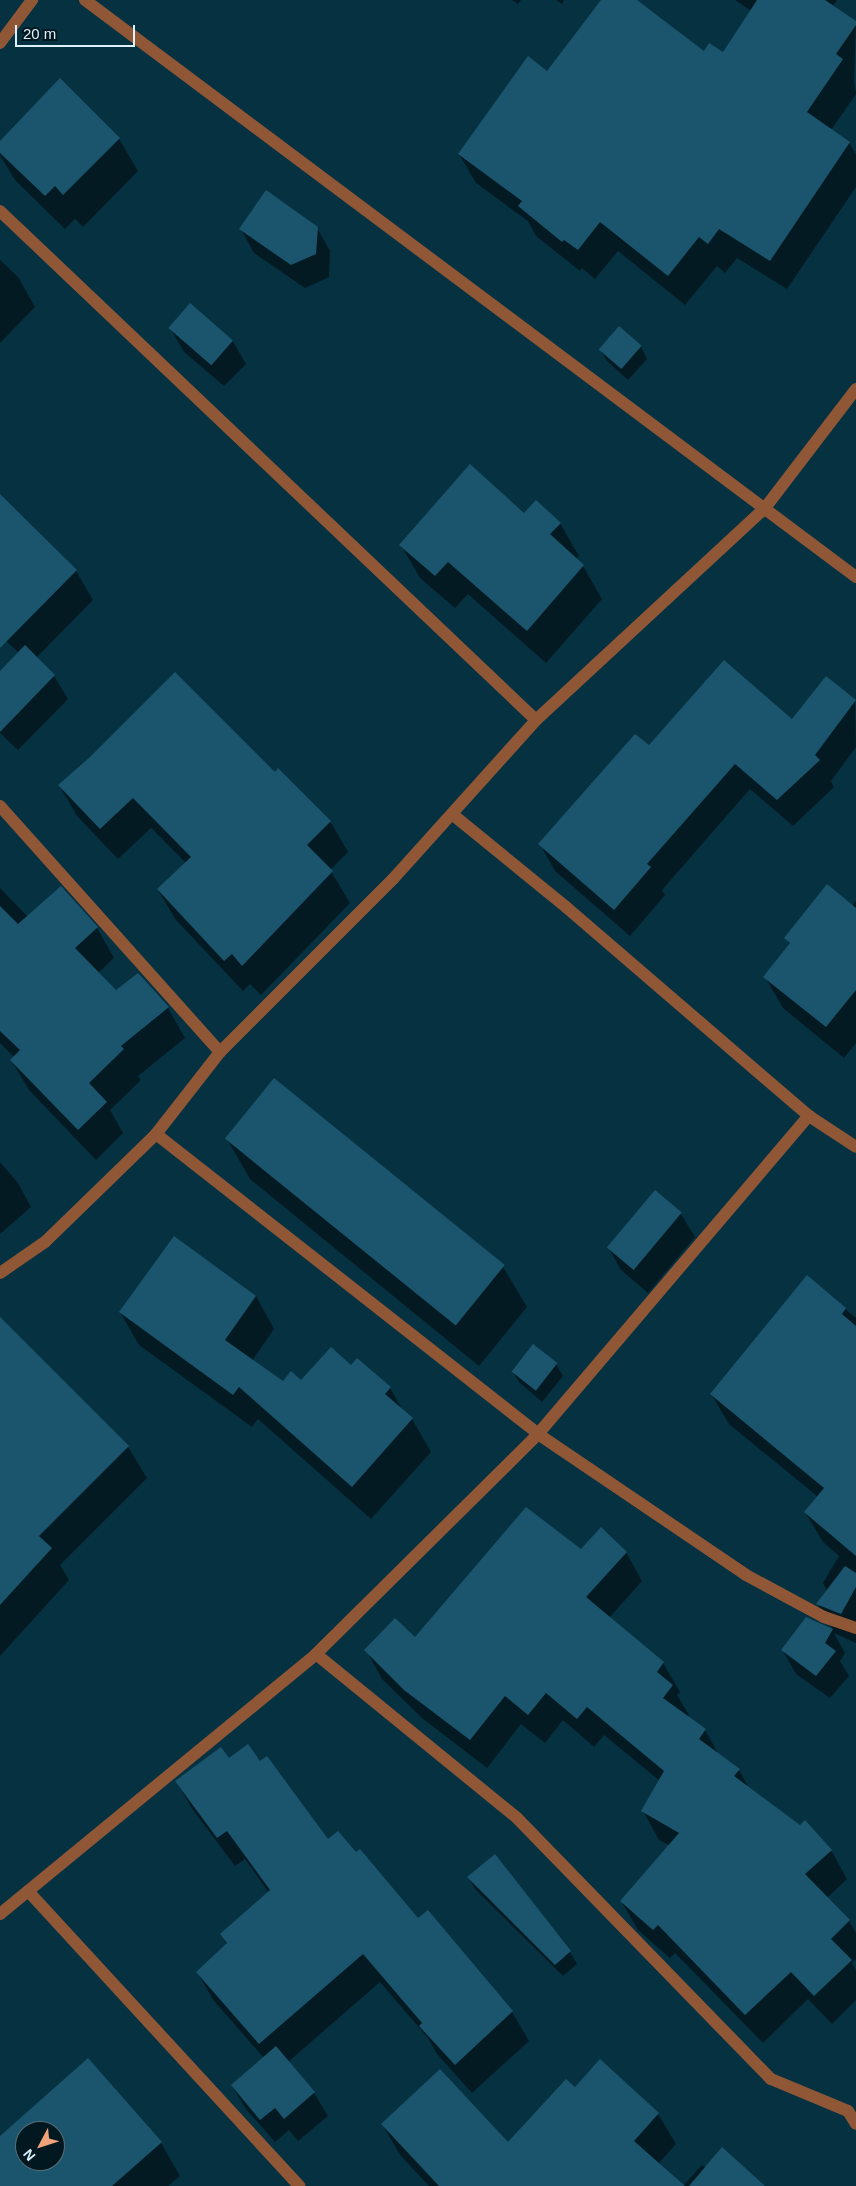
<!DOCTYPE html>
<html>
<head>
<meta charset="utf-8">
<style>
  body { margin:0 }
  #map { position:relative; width:856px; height:2186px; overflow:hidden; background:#063141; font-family:Helvetica,sans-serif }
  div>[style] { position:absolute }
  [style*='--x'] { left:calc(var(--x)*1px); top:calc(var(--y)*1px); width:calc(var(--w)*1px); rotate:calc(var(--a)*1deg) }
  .shadow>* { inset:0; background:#0007 }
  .building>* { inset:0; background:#1b556d; transform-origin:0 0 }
  .minor>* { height:12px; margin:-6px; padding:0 6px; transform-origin:6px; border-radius:6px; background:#905737 }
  span { translate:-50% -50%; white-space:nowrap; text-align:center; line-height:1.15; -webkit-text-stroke:4px #021821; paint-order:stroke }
  .north { position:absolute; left:15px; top:2121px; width:50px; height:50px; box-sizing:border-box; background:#021821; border:1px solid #596f78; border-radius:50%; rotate:230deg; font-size:14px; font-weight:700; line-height:20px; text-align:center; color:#dcf1fb }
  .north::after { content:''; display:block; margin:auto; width:18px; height:22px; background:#f0a279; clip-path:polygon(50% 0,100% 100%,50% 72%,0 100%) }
  .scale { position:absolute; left:15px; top:25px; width:120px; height:22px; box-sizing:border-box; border:2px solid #dcf1fb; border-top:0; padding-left:6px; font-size:15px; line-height:18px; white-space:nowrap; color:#dcf1fb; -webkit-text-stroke:4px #021821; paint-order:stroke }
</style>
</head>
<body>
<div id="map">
  <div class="shadow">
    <i style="clip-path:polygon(512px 0,521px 0,518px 4px)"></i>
    <i style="clip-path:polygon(556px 0,564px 0,562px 4px)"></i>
    <i style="clip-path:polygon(603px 0,635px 0,704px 53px,723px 54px,751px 11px,735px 0,837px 0,832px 7px,856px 22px,854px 82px,856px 94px,831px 130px,849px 143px,856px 154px,856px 187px,787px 289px,737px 258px,725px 273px,717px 266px,685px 305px,618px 251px,595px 279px,582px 268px,580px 271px,536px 236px,528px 221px,476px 183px,459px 154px,547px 72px)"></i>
    <i style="clip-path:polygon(119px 139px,138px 171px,83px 227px,75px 219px,65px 229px,15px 180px,0 155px,0 143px)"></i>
    <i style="clip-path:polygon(317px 228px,330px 251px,329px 277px,305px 288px,254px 253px,241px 229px)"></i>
    <i style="clip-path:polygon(0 260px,18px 277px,35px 307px,0 343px)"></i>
    <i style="clip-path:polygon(170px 328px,232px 340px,246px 364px,224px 386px,184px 352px)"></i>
    <i style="clip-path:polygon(641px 347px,647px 359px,628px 380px,607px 361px,600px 349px)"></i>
    <i style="clip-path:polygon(0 504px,76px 571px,93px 600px,36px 658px,54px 676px,68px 699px,18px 750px,0 733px,0 672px,19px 653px,0 635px)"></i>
    <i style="clip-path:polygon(525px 514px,560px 523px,579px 556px,576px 559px,583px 566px,602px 599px,546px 663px,468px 594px,455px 608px,420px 578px,401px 545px)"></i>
    <i style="clip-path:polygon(855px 701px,856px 747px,831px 781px,834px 787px,793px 826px,750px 789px,662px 890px,665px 895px,630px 936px,555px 871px,540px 844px,793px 721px)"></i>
    <i style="clip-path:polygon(275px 774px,330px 821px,348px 852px,330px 870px,350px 903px,261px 995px,250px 984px,243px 991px,176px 920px,158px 890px,186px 863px,151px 828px,118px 859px,77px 816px,59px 785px)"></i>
    <i style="clip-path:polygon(0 888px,28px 917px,97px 928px,114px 958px,98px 973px,116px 992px,168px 1008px,185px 1038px,138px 1076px,141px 1080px,110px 1110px,123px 1133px,96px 1160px,29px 1090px,11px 1060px,14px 1057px,0 1043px)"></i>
    <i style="clip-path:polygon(856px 901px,856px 1043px,844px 1058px,783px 1008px,765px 977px,790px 945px,786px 938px,852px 906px)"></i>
    <i style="clip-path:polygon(274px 1080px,503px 1267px,527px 1307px,479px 1366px,250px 1179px,227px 1139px)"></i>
    <i style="clip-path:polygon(0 1162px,18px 1183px,31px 1207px,0 1234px)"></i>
    <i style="clip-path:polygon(681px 1214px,695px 1237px,648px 1293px,621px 1270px,608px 1247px)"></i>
    <i style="clip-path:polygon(807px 1277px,856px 1318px,856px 1643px,834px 1633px,845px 1653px,840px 1661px,849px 1676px,830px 1698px,796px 1674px,783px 1651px,807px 1618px,833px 1630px,818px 1604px,827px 1591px,823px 1583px,839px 1556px,823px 1542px,805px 1512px,818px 1497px,729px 1424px,711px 1394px)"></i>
    <i style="clip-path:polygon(256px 1296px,274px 1329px,252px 1361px,283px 1382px,301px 1381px,351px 1366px,390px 1388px,403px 1411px,412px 1419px,431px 1452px,371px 1519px,258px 1419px,252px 1427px,139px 1345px,120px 1312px)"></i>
    <i style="clip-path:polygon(0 1338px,128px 1447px,147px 1478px,60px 1565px,69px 1580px,0 1656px)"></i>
    <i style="clip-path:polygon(533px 1346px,556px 1364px,563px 1376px,542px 1402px,519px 1382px,512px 1370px)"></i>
    <i style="clip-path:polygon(581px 1550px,626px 1552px,642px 1581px,609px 1618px,663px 1663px,680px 1692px,677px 1695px,689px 1715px,687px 1717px,705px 1730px,719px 1755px,739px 1770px,750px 1790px,831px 1850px,847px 1879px,827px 1898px,849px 1921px,856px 1933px,856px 1959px,852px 1963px,856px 1970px,856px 2000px,832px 2024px,808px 1999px,763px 2043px,675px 1953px,670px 1958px,638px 1930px,621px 1901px,670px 1846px,659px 1840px,643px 1811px,660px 1781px,604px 1735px,594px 1747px,563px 1720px,545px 1743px,521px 1724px,487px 1768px,422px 1718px,382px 1679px,366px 1650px,415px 1639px)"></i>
    <i style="clip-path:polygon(229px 1760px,328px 1841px,417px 1920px,428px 1911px,512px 2012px,529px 2041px,472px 2093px,437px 2054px,428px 2038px,380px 1982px,288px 2062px,314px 2093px,328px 2116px,298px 2141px,289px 2130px,275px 2142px,246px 2109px,232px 2086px,264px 2058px,214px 2001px,197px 1972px,227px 1945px,221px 1934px,269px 1893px,245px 1859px,235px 1866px,193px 1810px,176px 1781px)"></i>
    <i style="clip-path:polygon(469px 1878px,570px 1952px,577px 1964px,563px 1976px,475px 1889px)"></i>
    <i style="clip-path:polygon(evenodd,88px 2060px,161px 2143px,180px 2176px,168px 2186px,0 2186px,0 2138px,88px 2060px,25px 2131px,55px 2131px,55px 2161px,25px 2161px,25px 2131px)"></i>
    <i style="clip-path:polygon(575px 2089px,658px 2114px,676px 2144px,658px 2164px,683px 2186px,429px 2186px,400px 2155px,382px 2124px,508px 2144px)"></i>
    <i style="clip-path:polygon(702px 2165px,706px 2168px,759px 2186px,683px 2186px)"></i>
  </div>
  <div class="building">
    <i style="clip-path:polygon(601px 0,637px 0,704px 51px,709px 43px,723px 52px,757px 0,825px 0,856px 21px,856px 25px,836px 54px,843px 59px,807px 112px,850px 142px,770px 261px,719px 229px,708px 244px,699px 237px,668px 276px,600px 222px,578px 250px,564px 240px,562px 242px,518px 206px,522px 201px,458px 154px,528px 56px,547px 71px)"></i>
    <i style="clip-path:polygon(60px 78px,120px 138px,63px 195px,55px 186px,45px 196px,0 153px,0 141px)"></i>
    <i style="clip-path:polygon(266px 190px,318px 227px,316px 254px,291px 265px,239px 229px)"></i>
    <i style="left:190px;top:303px;width:57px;height:33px;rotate:41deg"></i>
    <i style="left:619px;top:326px;width:30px;height:31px;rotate:41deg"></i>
    <i style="clip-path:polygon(470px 464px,524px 513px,536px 500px,561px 523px,550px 534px,584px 565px,527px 631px,448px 562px,435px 576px,399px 545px)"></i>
    <i style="clip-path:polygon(0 494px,77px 570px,0 648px)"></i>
    <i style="clip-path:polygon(25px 645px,55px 675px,0 732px,0 671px)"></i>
    <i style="clip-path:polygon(724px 660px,792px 719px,826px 676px,856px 700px,815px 755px,820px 760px,777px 800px,735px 764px,647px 864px,651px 867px,614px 910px,538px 844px,635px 734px,649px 745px)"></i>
    <i style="clip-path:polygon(175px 672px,275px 772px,278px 768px,331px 821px,307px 845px,333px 871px,242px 966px,232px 954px,224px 961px,157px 889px,191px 857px,133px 798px,100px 829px,58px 785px,89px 758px)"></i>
    <i style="clip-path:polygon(827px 884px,856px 908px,856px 990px,826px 1027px,763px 977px,790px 943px,784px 938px)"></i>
    <i style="clip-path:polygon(61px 886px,98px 927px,75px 948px,116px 990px,138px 973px,169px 1007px,121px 1046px,124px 1049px,89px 1083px,107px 1102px,78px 1130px,10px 1060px,20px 1050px,0 1031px,0 906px,18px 924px)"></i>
    <i style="left:274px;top:1078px;width:297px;height:78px;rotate:39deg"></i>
    <i style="left:655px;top:1190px;width:35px;height:75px;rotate:40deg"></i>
    <i style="clip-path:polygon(174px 1236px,256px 1296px,225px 1340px,283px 1381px,291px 1371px,301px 1380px,331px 1347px,351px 1365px,357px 1358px,391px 1387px,385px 1394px,413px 1418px,352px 1487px,239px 1387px,233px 1395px,119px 1312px)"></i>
    <i style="clip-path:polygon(807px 1275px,846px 1308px,842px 1314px,856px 1326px,856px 1556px,804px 1512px,824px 1488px,710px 1394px)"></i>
    <i style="clip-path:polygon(0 1317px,129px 1446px,39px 1536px,52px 1548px,0 1605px)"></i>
    <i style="left:533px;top:1344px;width:31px;height:35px;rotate:38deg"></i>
    <i style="clip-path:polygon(526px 1507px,581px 1549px,601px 1527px,627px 1552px,586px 1597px,664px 1662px,657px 1672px,673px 1685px,663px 1698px,706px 1729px,699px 1739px,740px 1769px,734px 1776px,800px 1825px,805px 1820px,832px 1850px,805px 1874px,850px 1920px,831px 1939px,852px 1960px,814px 1996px,791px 1972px,745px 2015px,658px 1925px,653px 1930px,620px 1901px,679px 1833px,641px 1811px,664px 1771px,587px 1707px,577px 1719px,546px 1693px,528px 1715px,505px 1696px,470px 1740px,404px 1690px,364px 1650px,395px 1618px,415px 1637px)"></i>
    <i style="clip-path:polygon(845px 1566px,856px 1573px,856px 1587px,841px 1614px,816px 1604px)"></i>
    <i style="clip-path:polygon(806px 1617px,833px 1629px,825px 1643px,836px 1651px,816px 1676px,781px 1650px)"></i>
    <i style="clip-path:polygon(248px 1744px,260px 1761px,267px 1756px,328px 1839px,338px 1831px,356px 1852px,360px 1849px,418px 1918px,428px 1910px,513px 2011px,455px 2065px,419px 2026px,422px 2023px,363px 1954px,259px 2044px,196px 1972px,227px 1943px,220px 1934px,270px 1890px,227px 1831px,217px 1838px,175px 1781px,221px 1747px,229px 1758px)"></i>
    <i style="clip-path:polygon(495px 1854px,571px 1951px,555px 1965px,467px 1877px)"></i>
    <i style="clip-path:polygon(276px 2046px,315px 2092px,284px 2119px,275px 2108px,260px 2120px,231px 2085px)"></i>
    <i style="clip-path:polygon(evenodd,88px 2058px,162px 2142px,112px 2186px,0 2186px,0 2136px,88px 2058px,25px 2131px,55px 2131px,55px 2161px,25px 2161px,25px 2131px)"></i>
    <i style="clip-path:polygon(600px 2059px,659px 2113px,634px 2141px,685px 2186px,439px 2186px,381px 2124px,440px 2069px,508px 2142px,566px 2079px,575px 2087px)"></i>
    <i style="clip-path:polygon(722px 2147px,765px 2186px,689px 2186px)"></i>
  </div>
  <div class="minor">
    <i style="--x:85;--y:0;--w:963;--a:36.81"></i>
    <i style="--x:0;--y:43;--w:54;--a:-53.3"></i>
    <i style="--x:0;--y:211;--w:739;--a:43.52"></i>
    <i style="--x:0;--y:806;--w:330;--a:48.2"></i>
    <i style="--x:452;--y:814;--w:147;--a:39.2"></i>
    <i style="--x:566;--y:907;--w:321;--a:40.7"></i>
    <i style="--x:809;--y:1116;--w:56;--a:33.4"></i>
    <i style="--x:156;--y:1134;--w:486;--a:38.1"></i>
    <i style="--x:538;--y:1434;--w:251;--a:34.1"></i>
    <i style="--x:746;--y:1575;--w:89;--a:28.3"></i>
    <i style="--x:824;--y:1617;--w:34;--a:19"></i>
    <i style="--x:0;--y:1273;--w:55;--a:-34.6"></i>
    <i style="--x:45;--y:1242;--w:155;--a:-44.2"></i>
    <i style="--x:156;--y:1134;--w:104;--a:-52"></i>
    <i style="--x:220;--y:1052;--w:245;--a:-45"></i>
    <i style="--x:393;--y:879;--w:214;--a:-48"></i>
    <i style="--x:536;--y:720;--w:312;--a:-42.8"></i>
    <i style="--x:765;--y:508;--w:150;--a:-52.6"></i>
    <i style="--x:316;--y:1654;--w:259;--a:39.2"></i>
    <i style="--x:517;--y:1818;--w:364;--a:45.8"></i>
    <i style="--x:771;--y:2079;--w:83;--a:22.6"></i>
    <i style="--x:848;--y:2111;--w:15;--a:58"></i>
    <i style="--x:28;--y:1891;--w:401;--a:47.4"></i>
    <i style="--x:0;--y:1914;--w:409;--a:-39.4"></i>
    <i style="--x:316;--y:1654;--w:313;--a:-44.7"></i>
    <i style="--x:538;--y:1434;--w:418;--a:-49.6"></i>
  </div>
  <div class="north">N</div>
  <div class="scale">20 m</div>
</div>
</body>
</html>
